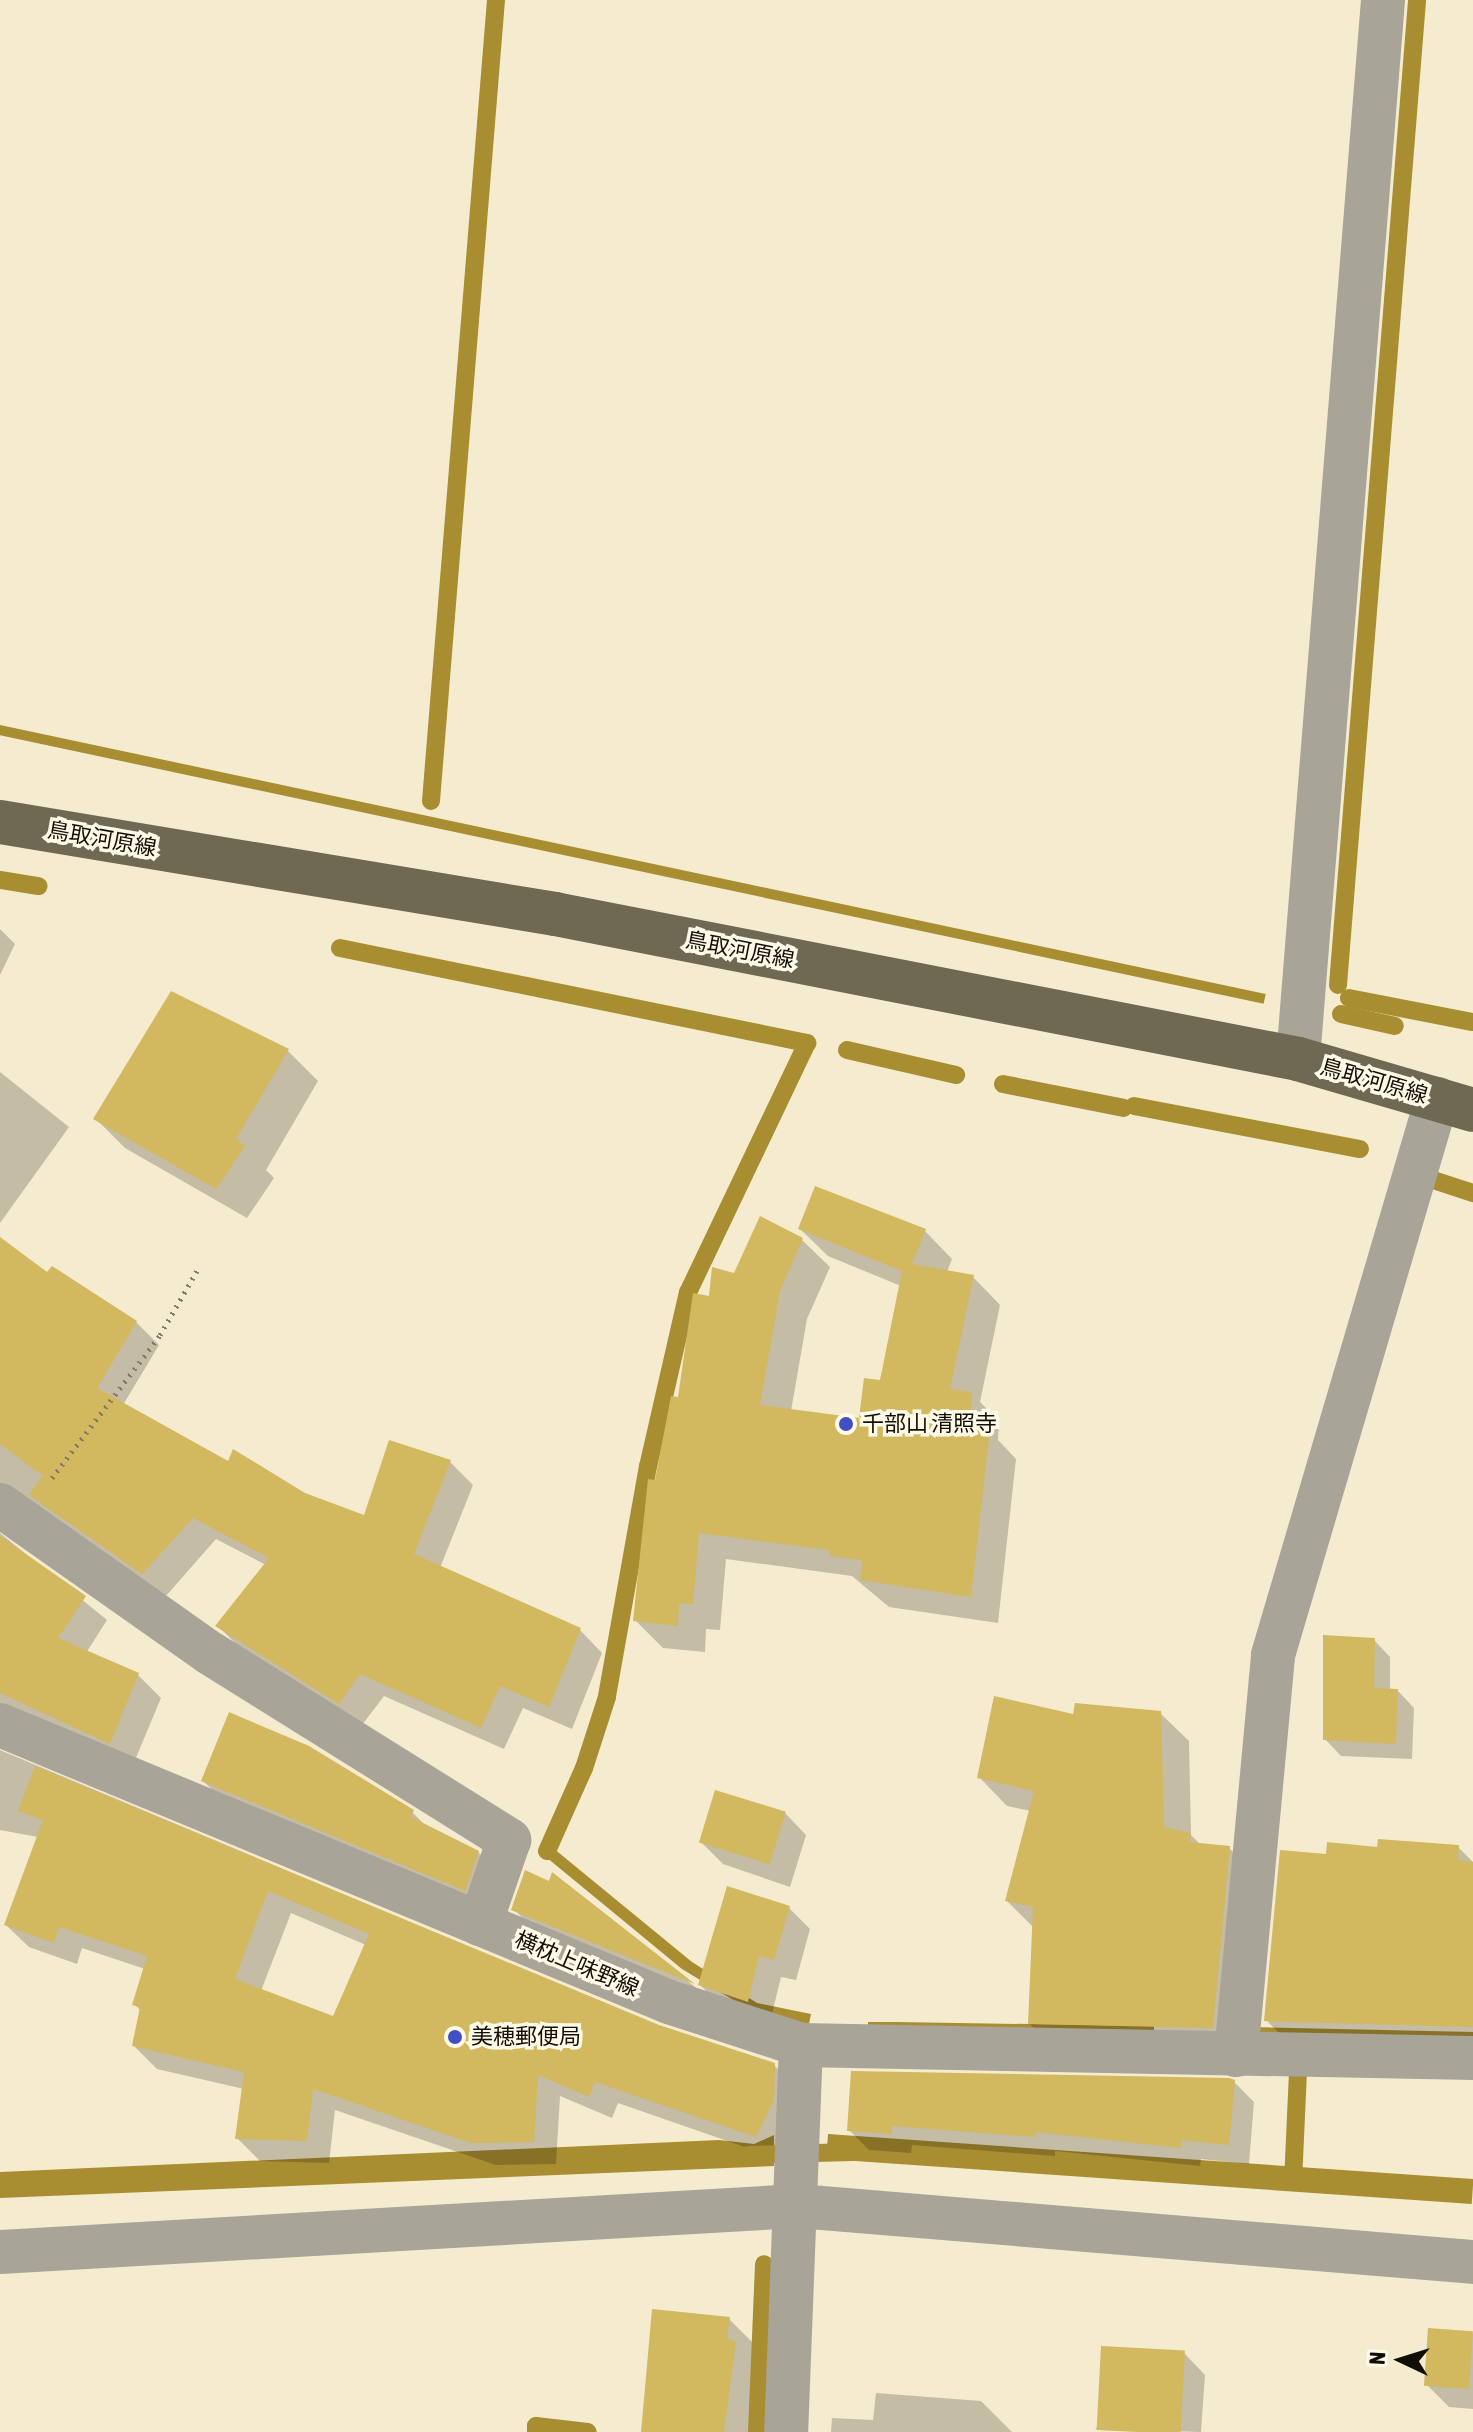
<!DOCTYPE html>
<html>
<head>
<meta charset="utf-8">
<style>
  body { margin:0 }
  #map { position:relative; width:1473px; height:2432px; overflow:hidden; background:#f5eccf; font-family:"Asap Condensed","Noto Sans JP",sans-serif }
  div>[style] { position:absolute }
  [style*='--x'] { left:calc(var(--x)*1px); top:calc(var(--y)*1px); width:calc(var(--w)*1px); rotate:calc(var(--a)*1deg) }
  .water>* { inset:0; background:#a88e31; transform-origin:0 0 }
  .shadow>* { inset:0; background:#0003 }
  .stream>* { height:18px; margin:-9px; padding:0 9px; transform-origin:9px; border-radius:9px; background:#a88e31 }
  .building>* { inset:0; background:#d2b85e; transform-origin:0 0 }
  .path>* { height:5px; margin-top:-2.5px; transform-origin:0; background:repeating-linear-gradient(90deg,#807a67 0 2px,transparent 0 8px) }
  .minor>* { height:44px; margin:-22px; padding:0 22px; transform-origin:22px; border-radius:22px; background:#a8a498 }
  .primary>* { height:44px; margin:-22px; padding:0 22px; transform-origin:22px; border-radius:22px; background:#6f6853 }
  .dots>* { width:22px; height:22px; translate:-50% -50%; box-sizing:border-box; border:4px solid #fffae8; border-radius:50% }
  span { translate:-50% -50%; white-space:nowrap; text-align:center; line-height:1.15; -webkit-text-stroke:7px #fffae8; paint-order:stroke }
  .street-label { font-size:22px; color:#110e05 }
  .poi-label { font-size:22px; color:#110e05 }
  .left { translate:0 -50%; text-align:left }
  .north { position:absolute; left:1361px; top:2320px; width:80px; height:80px; -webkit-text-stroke:6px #fffae8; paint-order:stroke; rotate:274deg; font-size:22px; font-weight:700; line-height:32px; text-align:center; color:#110e05 }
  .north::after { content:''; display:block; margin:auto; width:28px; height:36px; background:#110e05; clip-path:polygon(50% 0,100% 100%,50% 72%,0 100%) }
</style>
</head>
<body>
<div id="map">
  <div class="water">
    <i style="left:0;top:725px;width:1294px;height:10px;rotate:12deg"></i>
    <i style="clip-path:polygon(553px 1848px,692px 1962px,757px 2003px,811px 2014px,809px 2024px,753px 2012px,682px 1969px,546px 1857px)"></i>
    <i style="clip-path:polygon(868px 2022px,896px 2022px,1154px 2026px,1154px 2033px,868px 2029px)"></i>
    <i style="clip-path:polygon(1249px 2027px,1473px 2032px,1473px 2039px,1256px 2037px)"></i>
    <i style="left:828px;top:2134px;width:647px;height:25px;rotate:4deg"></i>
    <i style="clip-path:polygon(774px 2135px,774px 2166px,0 2198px,0 2172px,719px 2140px,754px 2144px)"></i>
  </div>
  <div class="shadow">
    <i style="clip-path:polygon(0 929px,15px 944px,0 975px)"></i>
    <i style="clip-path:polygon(214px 1012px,288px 1051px,318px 1081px,266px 1170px,274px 1178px,247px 1218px,125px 1148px,95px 1118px)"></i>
    <i style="clip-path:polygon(0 1072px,69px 1127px,0 1223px)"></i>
    <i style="clip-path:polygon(800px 1229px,925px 1231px,952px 1259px,947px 1272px,973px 1277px,1000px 1305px,980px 1402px,999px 1421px,998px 1440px,1016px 1459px,998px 1623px,889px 1607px,852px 1576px,726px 1559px,720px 1630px,706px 1629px,705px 1652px,663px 1648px,635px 1620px,657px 1482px,711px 1299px,736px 1275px,802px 1240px,830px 1267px,807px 1319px,791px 1411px,860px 1421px,881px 1382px,901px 1286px,828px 1256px)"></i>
    <i style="clip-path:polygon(0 1240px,48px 1275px,136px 1322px,159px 1345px,123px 1405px,229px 1464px,366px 1517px,391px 1442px,450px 1462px,473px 1485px,440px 1568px,580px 1630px,602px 1653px,572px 1729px,523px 1708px,504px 1749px,384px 1696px,362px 1725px,241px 1649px,218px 1626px,266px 1565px,216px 1539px,166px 1596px,0 1522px)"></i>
    <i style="clip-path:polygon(0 1533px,107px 1620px,86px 1653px,138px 1675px,161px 1698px,133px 1765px,0 1737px)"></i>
    <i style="clip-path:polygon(1374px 1640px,1390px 1657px,1390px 1691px,1398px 1691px,1414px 1708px,1412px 1759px,1341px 1756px,1325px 1739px)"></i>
    <i style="clip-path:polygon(1160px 1713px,1189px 1741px,1191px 1835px,1201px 1845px,1229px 1848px,1258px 1876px,1241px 2056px,1058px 2052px,1030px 2024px,1034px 1928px,1007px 1901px,1031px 1811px,1007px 1806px,979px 1777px,1075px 1717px)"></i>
    <i style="clip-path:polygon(evenodd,0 1746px,0 1750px,659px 2027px,774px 2065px,797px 2088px,779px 2159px,618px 2103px,612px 2118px,560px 2096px,556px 2164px,496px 2165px,335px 2110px,329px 2163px,260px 2161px,237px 2138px,244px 2089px,157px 2069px,134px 2046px,141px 2011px,134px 2004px,145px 1969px,82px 1948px,77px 1964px,29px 1947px,6px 1925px,38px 1837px,0 1830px,0 1746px,291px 1913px,366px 1945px,334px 2019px,261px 1991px,291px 1913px)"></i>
    <i style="clip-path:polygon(203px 1781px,412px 1812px,428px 1828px,478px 1852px,497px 1872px,484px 1908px,223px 1800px)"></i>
    <i style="clip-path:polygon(785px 1813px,806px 1835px,790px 1887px,723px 1864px,701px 1842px)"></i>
    <i style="clip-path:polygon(1458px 1847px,1473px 1862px,1473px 2053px,1294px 2048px,1266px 2020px,1328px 1857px)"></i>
    <i style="clip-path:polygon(553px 1875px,694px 1986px,698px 1990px,524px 1920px,514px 1909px,550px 1884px)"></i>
    <i style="clip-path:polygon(788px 1907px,810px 1929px,796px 1980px,781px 1977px,770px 2022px,722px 2006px,700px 1985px)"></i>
    <i style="clip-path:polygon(1234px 2082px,1254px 2102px,1249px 2164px,1201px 2159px,1200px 2166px,1055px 2151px,1055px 2156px,912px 2145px,911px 2153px,869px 2150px,849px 2130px)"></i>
    <i style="clip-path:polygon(729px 2319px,758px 2348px,756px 2365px,765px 2373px,757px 2432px,643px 2432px)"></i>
    <i style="clip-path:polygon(1473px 2333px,1473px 2409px,1449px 2407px,1428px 2386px)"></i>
    <i style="clip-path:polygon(1184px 2353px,1205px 2375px,1201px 2432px,1095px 2429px)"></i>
    <i style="clip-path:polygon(876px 2393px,981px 2401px,1012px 2432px,831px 2432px,832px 2418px,873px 2420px)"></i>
  </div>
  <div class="stream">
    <i style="--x:431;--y:801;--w:804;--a:-85.36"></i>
    <i style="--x:0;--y:880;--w:39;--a:9"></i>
    <i style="--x:340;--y:948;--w:477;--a:11.5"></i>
    <i style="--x:807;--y:1043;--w:276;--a:115.5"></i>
    <i style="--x:688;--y:1292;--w:179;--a:102.9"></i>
    <i style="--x:648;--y:1466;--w:235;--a:100.1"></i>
    <i style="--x:607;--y:1697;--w:75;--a:107.9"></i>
    <i style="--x:584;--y:1768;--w:91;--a:114"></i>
    <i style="--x:1338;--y:985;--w:988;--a:-85.41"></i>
    <i style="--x:1349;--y:998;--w:126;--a:11"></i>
    <i style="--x:1341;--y:1014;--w:55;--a:12.5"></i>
    <i style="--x:847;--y:1050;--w:112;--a:12.9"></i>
    <i style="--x:1003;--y:1084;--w:123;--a:11.2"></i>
    <i style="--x:1134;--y:1106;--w:230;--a:10.8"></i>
    <i style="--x:1424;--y:1177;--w:52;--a:18.1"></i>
    <i style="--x:749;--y:2155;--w:103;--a:-1.7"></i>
    <i style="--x:1293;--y:2182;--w:110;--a:-87.4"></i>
    <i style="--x:536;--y:2432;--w:6;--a:-90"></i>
    <i style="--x:536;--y:2426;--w:52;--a:6.6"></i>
    <i style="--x:757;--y:2432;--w:168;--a:-87.6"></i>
  </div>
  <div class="building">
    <i style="clip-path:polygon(171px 991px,289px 1049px,236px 1139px,245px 1146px,216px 1189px,93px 1119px)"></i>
    <i style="clip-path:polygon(815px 1186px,926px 1229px,912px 1264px,974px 1275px,950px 1389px,972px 1392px,970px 1428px,990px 1429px,971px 1597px,860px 1580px,862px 1560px,829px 1556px,830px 1550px,699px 1533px,693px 1604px,679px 1603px,678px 1626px,633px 1621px,648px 1479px,655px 1480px,671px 1396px,678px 1397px,693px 1293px,709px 1296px,712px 1267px,734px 1273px,760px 1216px,803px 1238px,780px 1291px,760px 1405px,859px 1418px,864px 1378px,880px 1380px,902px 1271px,798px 1229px)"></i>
    <i style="clip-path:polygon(0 1237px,47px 1272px,52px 1266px,137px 1321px,97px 1388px,228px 1461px,233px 1449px,305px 1493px,364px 1515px,389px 1440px,451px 1460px,414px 1554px,581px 1628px,549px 1707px,500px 1686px,481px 1728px,360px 1674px,339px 1704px,215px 1626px,269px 1558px,193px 1518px,142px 1574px,29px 1495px,43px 1476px,0 1444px)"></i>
    <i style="clip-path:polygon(0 1536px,86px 1596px,58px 1638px,139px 1673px,110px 1744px,0 1693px)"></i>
    <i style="clip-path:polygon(1323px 1635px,1375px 1638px,1374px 1688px,1398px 1689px,1396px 1744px,1323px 1740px)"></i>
    <i style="clip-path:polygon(994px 1696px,1073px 1714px,1075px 1703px,1161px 1711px,1164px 1827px,1191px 1833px,1189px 1842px,1230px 1846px,1213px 2028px,1028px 2024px,1033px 1907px,1005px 1901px,1034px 1791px,977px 1778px)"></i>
    <i style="clip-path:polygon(229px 1712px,309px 1746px,414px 1810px,411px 1817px,479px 1851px,465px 1891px,201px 1781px)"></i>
    <i style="clip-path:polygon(evenodd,35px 1766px,659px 2025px,775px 2063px,774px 2100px,756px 2137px,595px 2082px,589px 2097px,538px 2075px,534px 2142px,471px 2143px,313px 2089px,307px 2141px,235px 2139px,244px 2072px,132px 2046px,140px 2007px,132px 2005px,147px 1956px,59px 1927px,54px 1943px,4px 1925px,43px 1820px,18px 1811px,35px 1766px,268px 1891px,369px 1934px,333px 2016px,235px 1979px,268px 1891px)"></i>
    <i style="left:715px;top:1790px;width:74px;height:55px;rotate:17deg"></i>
    <i style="clip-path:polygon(1378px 1839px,1459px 1845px,1458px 1860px,1473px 1862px,1473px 2027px,1264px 2021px,1280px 1850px,1326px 1854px,1327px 1842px,1377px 1847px)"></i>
    <i style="clip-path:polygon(525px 1870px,549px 1881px,552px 1872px,695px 1984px,511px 1910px)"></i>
    <i style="clip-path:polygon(727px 1886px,790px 1906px,774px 1960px,759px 1956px,748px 2002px,698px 1985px)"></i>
    <i style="clip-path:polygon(851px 2071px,1229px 2078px,1235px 2080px,1229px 2145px,1181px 2140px,1181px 2148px,1036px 2132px,1036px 2137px,892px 2126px,892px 2134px,847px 2131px)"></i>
    <i style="clip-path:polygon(652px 2309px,730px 2317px,727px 2338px,736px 2342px,724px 2432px,641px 2432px)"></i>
    <i style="left:1428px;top:2328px;width:45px;height:58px;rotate:4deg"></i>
    <i style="left:1101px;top:2346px;width:84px;height:84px;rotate:3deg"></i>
  </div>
  <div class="path">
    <i style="--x:52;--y:1478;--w:179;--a:-52.9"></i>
    <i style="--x:160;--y:1335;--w:76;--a:-60.1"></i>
  </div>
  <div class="minor">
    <i style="--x:1298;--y:1059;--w:1062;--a:-85.41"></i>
    <i style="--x:0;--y:1505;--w:257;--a:35.2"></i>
    <i style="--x:210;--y:1653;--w:353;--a:32"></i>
    <i style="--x:509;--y:1840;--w:89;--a:109"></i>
    <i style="--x:0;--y:1725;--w:724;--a:22.49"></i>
    <i style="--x:669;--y:2002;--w:139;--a:18"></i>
    <i style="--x:801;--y:2045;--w:387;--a:92.2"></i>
    <i style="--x:801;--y:2045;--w:672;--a:1.11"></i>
    <i style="--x:1236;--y:2055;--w:402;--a:-84.7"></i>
    <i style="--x:1273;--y:1655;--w:580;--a:-73.57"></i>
    <i style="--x:0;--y:2252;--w:799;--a:-3.3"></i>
    <i style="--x:798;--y:2206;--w:677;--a:4.74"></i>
  </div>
  <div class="primary">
    <i style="--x:0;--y:822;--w:563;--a:9.41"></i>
    <i style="--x:555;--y:914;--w:757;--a:11.04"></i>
    <i style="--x:1298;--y:1059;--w:182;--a:16.2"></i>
  </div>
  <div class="dots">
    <i style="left:846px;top:1424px;background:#424ec3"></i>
    <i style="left:455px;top:2037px;background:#424ec3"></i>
  </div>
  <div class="street-label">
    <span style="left:102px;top:839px;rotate:10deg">鳥取河原線</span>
    <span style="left:740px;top:950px;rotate:11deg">鳥取河原線</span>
    <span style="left:1374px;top:1081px;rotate:16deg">鳥取河原線</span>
    <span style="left:577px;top:1964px;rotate:23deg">横枕上味野線</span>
  </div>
  <div class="poi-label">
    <span class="left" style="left:862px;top:1424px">千部山 清照寺</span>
    <span class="left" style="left:471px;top:2037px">美穂郵便局</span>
  </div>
  <div class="north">N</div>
</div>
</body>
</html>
